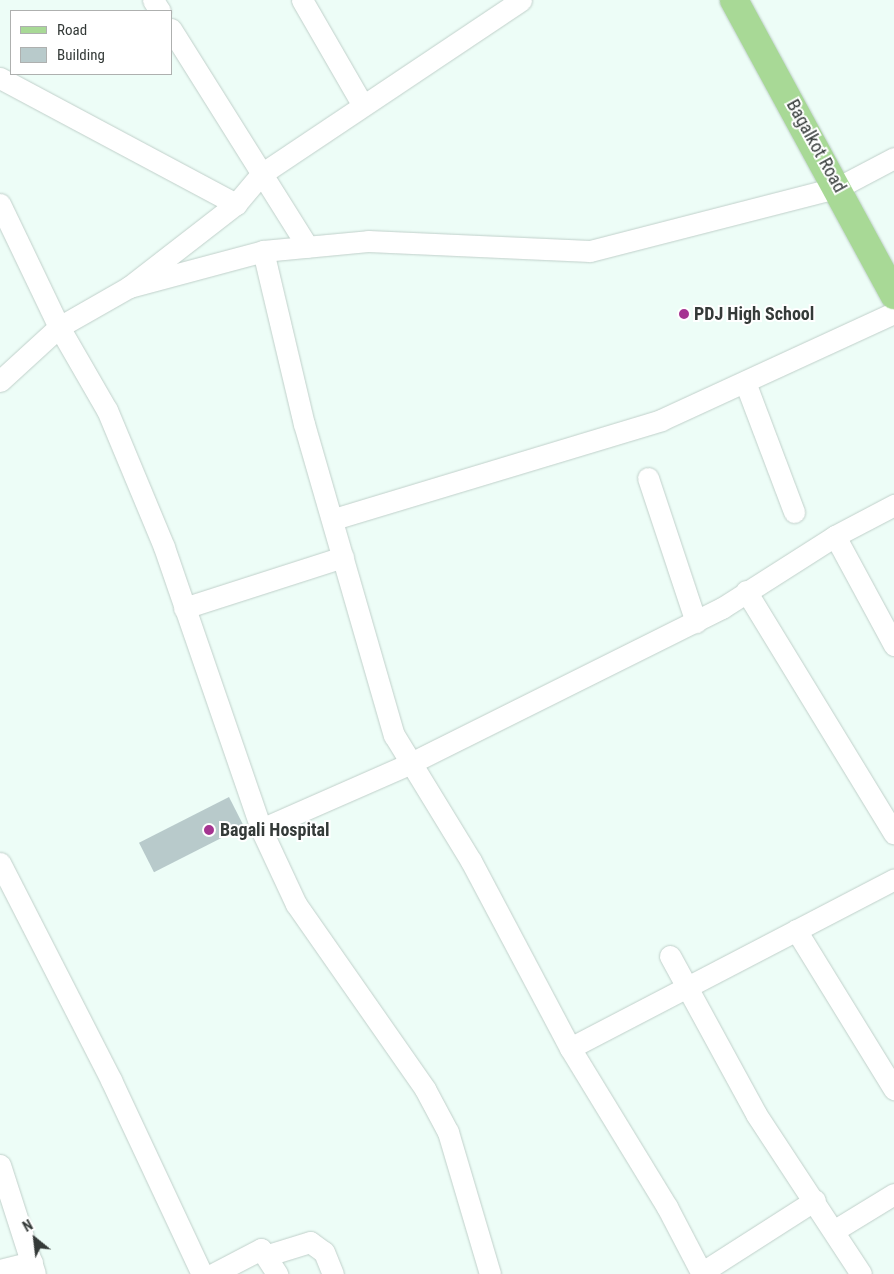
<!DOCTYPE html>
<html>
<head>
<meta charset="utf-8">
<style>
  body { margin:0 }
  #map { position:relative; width:894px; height:1274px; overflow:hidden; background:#edfdf7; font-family:"Roboto Condensed",sans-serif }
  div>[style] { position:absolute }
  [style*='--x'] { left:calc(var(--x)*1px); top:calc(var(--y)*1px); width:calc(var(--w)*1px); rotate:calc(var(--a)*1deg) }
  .building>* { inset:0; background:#b8cacb; transform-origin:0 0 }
  .roads { filter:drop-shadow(0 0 1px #c0d0ca) drop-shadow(0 0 1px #c0d0ca) }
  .street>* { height:21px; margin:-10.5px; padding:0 10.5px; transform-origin:10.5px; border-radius:10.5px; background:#fff }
  .primary>* { height:28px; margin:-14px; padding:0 14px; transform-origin:14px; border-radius:14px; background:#a8d996 }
  .dots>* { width:14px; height:14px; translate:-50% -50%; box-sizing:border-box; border:2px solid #fff; border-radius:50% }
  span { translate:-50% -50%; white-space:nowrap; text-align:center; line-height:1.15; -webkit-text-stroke:4px #fff; paint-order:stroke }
  .street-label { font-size:18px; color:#343a38 }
  .poi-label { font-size:18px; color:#343a38; font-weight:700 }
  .left { translate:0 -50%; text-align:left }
  .legend { position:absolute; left:10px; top:10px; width:162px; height:65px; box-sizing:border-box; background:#fff; border:1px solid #aeb0af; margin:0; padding:6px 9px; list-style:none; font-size:15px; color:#343a38 }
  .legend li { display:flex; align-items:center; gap:10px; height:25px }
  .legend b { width:25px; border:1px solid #aeb0af }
  .north { position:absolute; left:10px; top:1214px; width:50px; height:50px; -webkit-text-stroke:4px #fff; paint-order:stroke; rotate:331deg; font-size:14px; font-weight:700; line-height:20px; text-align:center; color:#343a38 }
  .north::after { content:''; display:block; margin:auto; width:18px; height:22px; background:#343a38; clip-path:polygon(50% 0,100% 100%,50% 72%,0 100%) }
</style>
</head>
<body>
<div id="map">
  <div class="building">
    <i style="left:229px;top:797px;width:33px;height:101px;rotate:63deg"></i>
  </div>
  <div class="roads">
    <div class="street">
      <i style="--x:153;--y:0;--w:13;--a:58"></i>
      <i style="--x:302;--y:0;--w:120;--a:60"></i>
      <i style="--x:171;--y:29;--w:257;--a:57.9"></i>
      <i style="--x:0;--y:78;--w:268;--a:28.1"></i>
      <i style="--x:0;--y:204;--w:136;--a:64.4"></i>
      <i style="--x:59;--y:327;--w:96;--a:60"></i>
      <i style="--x:107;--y:410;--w:148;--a:67.4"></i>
      <i style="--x:164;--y:547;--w:298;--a:71"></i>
      <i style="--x:261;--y:829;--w:83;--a:65"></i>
      <i style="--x:296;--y:904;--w:226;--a:55.1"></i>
      <i style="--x:425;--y:1089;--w:49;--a:61.9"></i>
      <i style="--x:448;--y:1132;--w:148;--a:73.5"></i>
      <i style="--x:263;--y:251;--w:178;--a:76.7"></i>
      <i style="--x:304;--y:424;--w:324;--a:73.9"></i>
      <i style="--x:394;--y:735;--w:148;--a:58.6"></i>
      <i style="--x:471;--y:861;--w:212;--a:62.1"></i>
      <i style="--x:570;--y:1048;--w:186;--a:58.6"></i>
      <i style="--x:667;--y:1207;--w:76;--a:62.4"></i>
      <i style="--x:129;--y:287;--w:139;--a:-15"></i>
      <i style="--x:263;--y:251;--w:105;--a:-5.4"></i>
      <i style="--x:368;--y:241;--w:222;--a:2.6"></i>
      <i style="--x:590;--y:251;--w:257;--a:-14.4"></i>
      <i style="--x:839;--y:187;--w:62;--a:-27.8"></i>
      <i style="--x:0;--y:381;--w:80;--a:-42.5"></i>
      <i style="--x:59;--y:327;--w:81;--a:-29.7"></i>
      <i style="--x:129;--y:287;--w:135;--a:-37.8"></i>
      <i style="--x:236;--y:204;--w:38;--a:-50"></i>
      <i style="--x:260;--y:175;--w:314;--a:-33.8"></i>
      <i style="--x:745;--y:382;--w:139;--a:69.3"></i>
      <i style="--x:648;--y:478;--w:152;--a:71.6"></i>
      <i style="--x:334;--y:519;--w:342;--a:-16.8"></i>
      <i style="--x:661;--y:420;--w:256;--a:-24.7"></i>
      <i style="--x:835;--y:536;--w:124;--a:61.6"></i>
      <i style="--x:746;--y:591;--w:284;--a:58.6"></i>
      <i style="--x:184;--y:608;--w:167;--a:-17.8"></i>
      <i style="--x:261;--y:829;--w:162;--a:-23.7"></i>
      <i style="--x:409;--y:764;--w:350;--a:-26.5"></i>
      <i style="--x:722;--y:608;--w:134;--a:-32.5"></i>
      <i style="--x:835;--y:536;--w:67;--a:-27.7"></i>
      <i style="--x:0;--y:863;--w:244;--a:62.9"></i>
      <i style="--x:111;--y:1080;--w:214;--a:64.9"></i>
      <i style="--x:796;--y:930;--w:187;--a:58.4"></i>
      <i style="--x:670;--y:956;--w:180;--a:61.4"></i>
      <i style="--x:756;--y:1114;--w:191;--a:56.7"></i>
      <i style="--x:570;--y:1048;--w:365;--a:-27.5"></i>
      <i style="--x:0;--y:1165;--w:114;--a:72.2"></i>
      <i style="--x:835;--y:1230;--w:69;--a:-31.4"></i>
      <i style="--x:268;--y:1255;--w:44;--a:-17.2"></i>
      <i style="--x:310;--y:1242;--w:17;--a:36"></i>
      <i style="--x:324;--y:1252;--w:24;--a:68"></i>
      <i style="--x:0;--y:1270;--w:33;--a:-14"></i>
      <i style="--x:701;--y:1273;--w:135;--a:-32.6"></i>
      <i style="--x:213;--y:1274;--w:54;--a:-27.5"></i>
      <i style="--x:261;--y:1249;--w:30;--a:57"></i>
    </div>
    <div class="primary">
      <i style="--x:734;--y:0;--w:336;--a:61.5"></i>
    </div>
  </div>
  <div class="dots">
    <i style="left:684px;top:314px;background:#a53491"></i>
    <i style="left:209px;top:830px;background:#a53491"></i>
  </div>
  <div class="street-label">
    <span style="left:816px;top:146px;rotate:61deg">Bagalkot Road</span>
  </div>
  <div class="poi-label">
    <span class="left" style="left:694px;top:314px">PDJ High School</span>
    <span class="left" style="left:220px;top:830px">Bagali Hospital</span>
  </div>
  <ul class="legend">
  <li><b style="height:6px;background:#a8d996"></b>Road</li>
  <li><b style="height:14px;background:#b8cacb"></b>Building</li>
  </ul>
  <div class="north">N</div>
</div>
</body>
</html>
